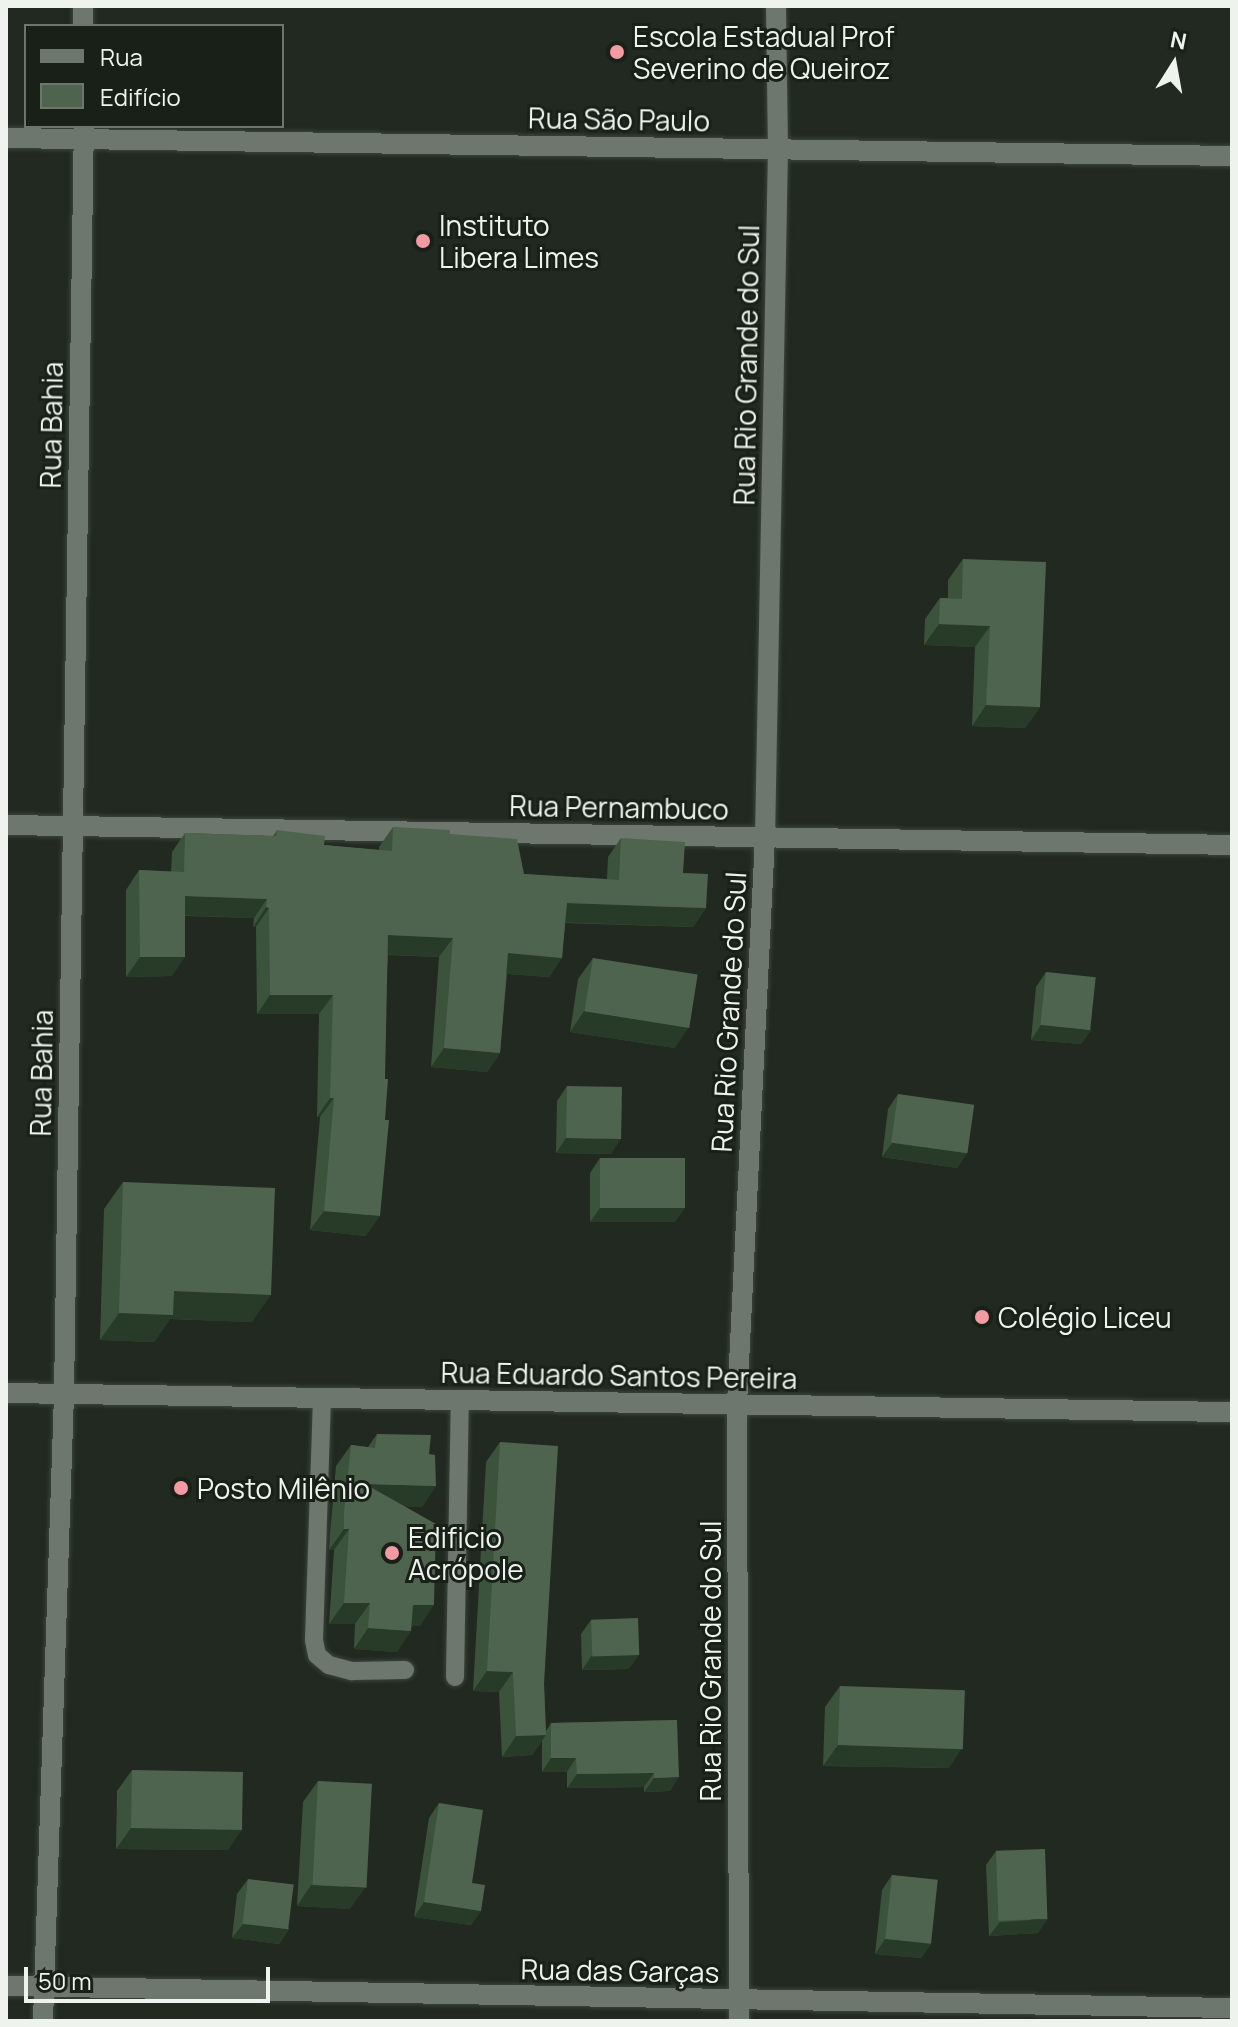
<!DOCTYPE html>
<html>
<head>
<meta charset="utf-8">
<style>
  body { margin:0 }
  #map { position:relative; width:1238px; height:2027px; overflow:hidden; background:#212921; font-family:Manrope,sans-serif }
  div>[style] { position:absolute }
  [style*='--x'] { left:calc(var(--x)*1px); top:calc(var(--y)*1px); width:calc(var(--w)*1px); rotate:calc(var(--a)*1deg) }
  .roads { filter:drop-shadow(0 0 2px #3d443d) drop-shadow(0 0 2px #3d443d) }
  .lane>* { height:18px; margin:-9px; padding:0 9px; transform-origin:9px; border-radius:9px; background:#6e776e }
  .street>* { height:20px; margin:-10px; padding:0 10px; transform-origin:10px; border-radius:10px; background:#6e776e }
  .secondary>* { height:20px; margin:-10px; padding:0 10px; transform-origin:10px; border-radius:10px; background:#6e776e }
  .wall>* { inset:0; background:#3b533b }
  .shaded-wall>* { inset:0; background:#283b28 }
  .building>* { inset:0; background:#4e644e; transform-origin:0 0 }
  .dots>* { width:22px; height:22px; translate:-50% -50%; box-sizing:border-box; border:4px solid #182018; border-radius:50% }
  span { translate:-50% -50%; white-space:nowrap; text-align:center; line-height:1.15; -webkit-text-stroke:6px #182018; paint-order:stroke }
  .poi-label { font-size:28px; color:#eef3ee }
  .left { translate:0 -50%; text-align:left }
  .street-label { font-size:28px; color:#eef3ee }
  .frame { position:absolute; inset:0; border:8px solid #eef3ee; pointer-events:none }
  .legend { position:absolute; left:24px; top:24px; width:260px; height:104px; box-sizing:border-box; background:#182018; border:2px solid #6e746e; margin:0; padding:10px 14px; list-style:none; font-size:24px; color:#eef3ee }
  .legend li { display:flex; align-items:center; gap:16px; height:40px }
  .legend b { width:40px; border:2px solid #6e746e }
  .north { position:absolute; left:1134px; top:24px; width:80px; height:80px; -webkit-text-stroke:6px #182018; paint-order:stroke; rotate:11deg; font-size:22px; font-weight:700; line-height:32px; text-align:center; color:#eef3ee }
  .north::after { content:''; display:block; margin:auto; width:28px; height:36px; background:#eef3ee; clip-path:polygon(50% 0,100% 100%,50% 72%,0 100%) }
  .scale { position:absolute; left:24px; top:1967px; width:246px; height:36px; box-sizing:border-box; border:4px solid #eef3ee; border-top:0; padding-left:10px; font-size:24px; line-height:28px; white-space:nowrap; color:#eef3ee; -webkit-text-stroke:6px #182018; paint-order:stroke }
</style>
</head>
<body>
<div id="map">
  <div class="roads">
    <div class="lane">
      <i style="--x:322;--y:1398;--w:242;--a:91.9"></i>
      <i style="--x:314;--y:1640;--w:15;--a:79"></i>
      <i style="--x:317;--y:1655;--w:16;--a:40"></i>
      <i style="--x:329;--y:1665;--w:24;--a:15"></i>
      <i style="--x:352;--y:1671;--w:53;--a:-1.1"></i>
      <i style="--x:455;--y:1677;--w:277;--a:-89"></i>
    </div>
    <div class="street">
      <i style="--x:6;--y:138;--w:1226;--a:0.84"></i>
      <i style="--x:6;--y:825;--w:1226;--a:0.93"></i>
      <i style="--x:6;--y:1393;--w:1226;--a:0.89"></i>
      <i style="--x:6;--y:1986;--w:1226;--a:1.03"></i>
      <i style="--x:739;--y:2021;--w:617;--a:-90.19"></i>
      <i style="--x:737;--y:1404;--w:567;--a:-87.17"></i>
      <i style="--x:765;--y:838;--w:688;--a:-88.92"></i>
      <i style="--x:778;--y:150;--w:144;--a:-90.8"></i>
    </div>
    <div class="secondary">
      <i style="--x:83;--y:6;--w:20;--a:90"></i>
      <i style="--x:43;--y:2021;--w:627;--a:-88.08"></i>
      <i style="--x:64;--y:1394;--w:1268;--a:-89.1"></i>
    </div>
  </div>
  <div class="wall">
    <i style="clip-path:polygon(963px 559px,1040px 707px,1025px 728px,972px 726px,975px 647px,924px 645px,925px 619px,940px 598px,948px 598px,948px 580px)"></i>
    <i style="clip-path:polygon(393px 827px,450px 834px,524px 874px,607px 879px,608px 857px,621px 838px,683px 873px,706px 908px,693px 927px,565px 923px,562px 958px,549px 977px,507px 974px,500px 1053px,487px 1072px,431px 1067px,439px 957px,388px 955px,366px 1236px,310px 1230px,320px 1117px,317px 1117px,319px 1014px,257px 1014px,256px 927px,253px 927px,254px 918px,185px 916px,172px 976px,126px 977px,126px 890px,139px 870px,171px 872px,172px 852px,185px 833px,273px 836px,277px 830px,324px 845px,379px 850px,379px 847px)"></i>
    <i style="clip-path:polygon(593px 958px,675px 1048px,570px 1032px,578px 979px)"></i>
    <i style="clip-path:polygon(1046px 972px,1091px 1030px,1081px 1044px,1031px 1040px,1036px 987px)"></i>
    <i style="clip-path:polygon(567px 1086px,611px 1154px,556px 1153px,557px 1101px)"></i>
    <i style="clip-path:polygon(898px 1094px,967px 1153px,957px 1168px,882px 1157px,888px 1109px)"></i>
    <i style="clip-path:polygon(600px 1158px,675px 1222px,590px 1222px,590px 1173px)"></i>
    <i style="clip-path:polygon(123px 1182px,252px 1322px,170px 1319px,154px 1342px,100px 1340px,104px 1209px)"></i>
    <i style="clip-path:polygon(377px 1434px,429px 1454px,436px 1486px,422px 1507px,404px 1506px,420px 1626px,412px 1626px,397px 1652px,354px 1649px,355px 1624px,329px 1624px,334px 1550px,329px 1550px,330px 1534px,336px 1466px,351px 1445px,368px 1447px)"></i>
    <i style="clip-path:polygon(500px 1442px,544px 1684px,546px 1731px,551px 1723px,677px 1720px,670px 1791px,644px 1792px,644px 1787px,567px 1788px,567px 1772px,542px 1772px,542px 1741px,532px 1755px,502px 1757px,499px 1692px,473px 1691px,486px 1462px)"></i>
    <i style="clip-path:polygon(591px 1620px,629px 1669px,582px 1670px,581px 1634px)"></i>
    <i style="clip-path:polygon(840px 1686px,949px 1768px,823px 1766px,825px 1707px)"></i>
    <i style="clip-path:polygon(132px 1770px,242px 1829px,228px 1850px,116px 1849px,117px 1791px)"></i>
    <i style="clip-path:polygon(318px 1781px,350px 1909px,297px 1906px,303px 1802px)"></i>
    <i style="clip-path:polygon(439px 1803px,472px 1883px,481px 1911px,471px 1925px,414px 1917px,429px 1818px)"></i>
    <i style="clip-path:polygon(996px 1851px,1038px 1933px,989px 1936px,986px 1865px)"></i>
    <i style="clip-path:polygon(892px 1875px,931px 1944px,921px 1958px,875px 1954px,882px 1890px)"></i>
    <i style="clip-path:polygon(248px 1879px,289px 1929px,279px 1944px,232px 1938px,237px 1894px)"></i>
  </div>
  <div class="shaded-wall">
    <i style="clip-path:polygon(939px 624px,990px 626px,975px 647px,924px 645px)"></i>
    <i style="clip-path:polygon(986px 705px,1040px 707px,1025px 728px,972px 726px)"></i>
    <i style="clip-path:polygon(185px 896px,267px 899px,254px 918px,171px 915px)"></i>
    <i style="clip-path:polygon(567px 903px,706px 908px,693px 927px,553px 922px)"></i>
    <i style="clip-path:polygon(266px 907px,269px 908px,256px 927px,253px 927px)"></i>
    <i style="clip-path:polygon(388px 935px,453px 938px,439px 957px,375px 954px)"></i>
    <i style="clip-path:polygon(508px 953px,562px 958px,549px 977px,495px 973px)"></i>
    <i style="clip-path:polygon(140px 957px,185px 957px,172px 976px,126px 977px)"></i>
    <i style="clip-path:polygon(270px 995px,333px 995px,319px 1014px,257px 1014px)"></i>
    <i style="clip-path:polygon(584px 1011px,689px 1027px,675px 1048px,570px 1032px)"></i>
    <i style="clip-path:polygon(1041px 1025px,1091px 1030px,1081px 1044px,1031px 1040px)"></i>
    <i style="clip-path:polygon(444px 1048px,500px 1053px,487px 1072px,431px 1067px)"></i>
    <i style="clip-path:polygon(330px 1098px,334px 1098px,320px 1117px,317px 1117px)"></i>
    <i style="clip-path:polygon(566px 1138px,621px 1139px,611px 1154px,556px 1153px)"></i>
    <i style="clip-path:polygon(892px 1143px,967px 1153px,957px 1168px,882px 1157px)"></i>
    <i style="clip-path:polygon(600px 1208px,685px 1208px,675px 1222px,590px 1222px)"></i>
    <i style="clip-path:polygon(324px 1211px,380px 1216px,366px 1236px,310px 1230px)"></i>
    <i style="clip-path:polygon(174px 1291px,271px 1295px,252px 1322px,170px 1319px,154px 1342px,100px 1340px,119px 1313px)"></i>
    <i style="clip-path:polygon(365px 1484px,436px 1486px,422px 1507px,350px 1506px)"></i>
    <i style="clip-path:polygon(344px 1529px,349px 1529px,334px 1550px,329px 1550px)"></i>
    <i style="clip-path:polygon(344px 1603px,370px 1603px,355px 1624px,329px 1624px)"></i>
    <i style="clip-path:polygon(413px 1605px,434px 1605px,420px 1626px,398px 1626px)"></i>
    <i style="clip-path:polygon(368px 1628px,411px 1631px,397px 1652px,354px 1649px)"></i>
    <i style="clip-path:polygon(592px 1655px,639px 1655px,629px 1669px,582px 1670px)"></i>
    <i style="clip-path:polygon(487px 1671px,513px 1672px,499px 1692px,473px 1691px)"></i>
    <i style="clip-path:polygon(546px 1735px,532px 1755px,502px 1757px,516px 1736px)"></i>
    <i style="clip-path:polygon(838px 1745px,963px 1747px,949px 1768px,823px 1766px)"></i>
    <i style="clip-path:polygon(551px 1758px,576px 1758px,567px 1772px,542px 1772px)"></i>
    <i style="clip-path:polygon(654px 1773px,644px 1787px,567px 1788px,577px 1774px)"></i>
    <i style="clip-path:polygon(679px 1777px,670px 1791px,644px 1792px,654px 1778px)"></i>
    <i style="clip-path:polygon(131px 1828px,242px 1829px,228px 1850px,116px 1849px)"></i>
    <i style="clip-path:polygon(311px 1885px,365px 1888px,350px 1909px,297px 1906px)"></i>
    <i style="clip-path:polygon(424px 1902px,481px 1911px,471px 1925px,414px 1917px)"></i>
    <i style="clip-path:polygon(1048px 1919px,1038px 1933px,989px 1936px,1000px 1922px)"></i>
    <i style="clip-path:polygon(243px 1924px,289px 1929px,279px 1944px,232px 1938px)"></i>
    <i style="clip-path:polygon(885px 1939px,931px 1944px,921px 1958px,875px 1954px)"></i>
  </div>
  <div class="building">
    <i style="clip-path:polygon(963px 559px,1046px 562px,1040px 707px,986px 705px,990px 626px,939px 624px,940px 598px,962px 599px)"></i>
    <i style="clip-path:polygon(393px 827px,450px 830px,450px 834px,517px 839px,524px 874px,619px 880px,621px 838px,685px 842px,683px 873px,708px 874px,706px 908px,567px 903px,562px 958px,508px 953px,500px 1053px,444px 1048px,453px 938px,388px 935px,385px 1079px,388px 1079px,385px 1120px,389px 1120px,380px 1216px,324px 1211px,334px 1098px,330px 1098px,333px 995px,270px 995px,269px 908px,266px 907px,267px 899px,185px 896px,185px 957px,140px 957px,139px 870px,184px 872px,185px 833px,276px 836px,277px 830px,325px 836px,324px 845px,392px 851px)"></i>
    <i style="left:593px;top:958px;width:106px;height:54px;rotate:9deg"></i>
    <i style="left:1046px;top:972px;width:50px;height:53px;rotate:6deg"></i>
    <i style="left:567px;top:1086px;width:55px;height:52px;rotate:1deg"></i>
    <i style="left:898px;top:1094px;width:77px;height:49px;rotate:8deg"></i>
    <i style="left:600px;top:1158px;width:85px;height:50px"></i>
    <i style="clip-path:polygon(123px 1182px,275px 1188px,271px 1295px,174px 1291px,173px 1315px,119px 1313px)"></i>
    <i style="clip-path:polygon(377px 1434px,431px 1435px,429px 1454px,435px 1455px,436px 1486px,365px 1484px,436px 1524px,434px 1605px,413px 1605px,411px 1631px,368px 1628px,370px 1603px,344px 1603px,349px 1529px,344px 1529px,344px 1513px,351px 1445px,375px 1448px)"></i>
    <i style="clip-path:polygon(500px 1442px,558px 1446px,544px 1684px,546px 1735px,516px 1736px,513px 1672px,487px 1671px)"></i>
    <i style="left:638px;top:1618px;width:37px;height:47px;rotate:88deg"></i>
    <i style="left:840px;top:1686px;width:125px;height:59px;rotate:2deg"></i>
    <i style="clip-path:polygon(677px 1720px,679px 1777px,654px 1778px,654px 1773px,577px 1774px,576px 1758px,551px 1758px,551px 1723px)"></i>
    <i style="left:132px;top:1770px;width:111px;height:58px;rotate:1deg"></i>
    <i style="left:318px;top:1781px;width:54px;height:104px;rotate:3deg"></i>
    <i style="clip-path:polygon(439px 1803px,483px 1810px,472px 1883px,485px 1885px,481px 1911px,424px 1902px)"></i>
    <i style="left:1045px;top:1849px;width:70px;height:49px;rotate:88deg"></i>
    <i style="left:892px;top:1875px;width:46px;height:64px;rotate:6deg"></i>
    <i style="left:248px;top:1879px;width:46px;height:45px;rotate:7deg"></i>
  </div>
  <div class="dots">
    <i style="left:617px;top:52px;background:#f49aa3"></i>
    <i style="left:423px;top:241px;background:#f49aa3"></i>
    <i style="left:982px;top:1317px;background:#f49aa3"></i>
    <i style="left:181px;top:1488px;background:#f49aa3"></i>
    <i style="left:392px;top:1553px;background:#f49aa3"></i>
  </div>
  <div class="poi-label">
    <span class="left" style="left:633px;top:52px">Escola Estadual Prof<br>Severino de Queiroz</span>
    <span class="left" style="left:439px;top:241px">Instituto<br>Libera Limes</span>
    <span class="left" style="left:998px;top:1317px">Colégio Liceu</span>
    <span class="left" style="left:197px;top:1488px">Posto Milênio</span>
    <span class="left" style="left:408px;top:1553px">Edificio<br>Acrópole</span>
  </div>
  <div class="street-label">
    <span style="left:619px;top:119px;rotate:1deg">Rua São Paulo</span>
    <span style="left:746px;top:365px;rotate:-89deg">Rua Rio Grande do Sul</span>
    <span style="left:51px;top:425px;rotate:-89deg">Rua Bahia</span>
    <span style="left:619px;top:807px;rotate:1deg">Rua Pernambuco</span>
    <span style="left:728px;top:1012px;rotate:-87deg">Rua Rio Grande do Sul</span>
    <span style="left:41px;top:1073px;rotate:-89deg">Rua Bahia</span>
    <span style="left:619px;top:1375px;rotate:1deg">Rua Eduardo Santos Pereira</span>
    <span style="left:710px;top:1661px;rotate:-90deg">Rua Rio Grande do Sul</span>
    <span style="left:620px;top:1970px;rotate:1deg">Rua das Garças</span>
  </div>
  <div class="frame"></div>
  <ul class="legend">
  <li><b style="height:10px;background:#6e776e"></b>Rua</li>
  <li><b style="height:22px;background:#4e644e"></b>Edifício</li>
  </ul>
  <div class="north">N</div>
  <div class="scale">50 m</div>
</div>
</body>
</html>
